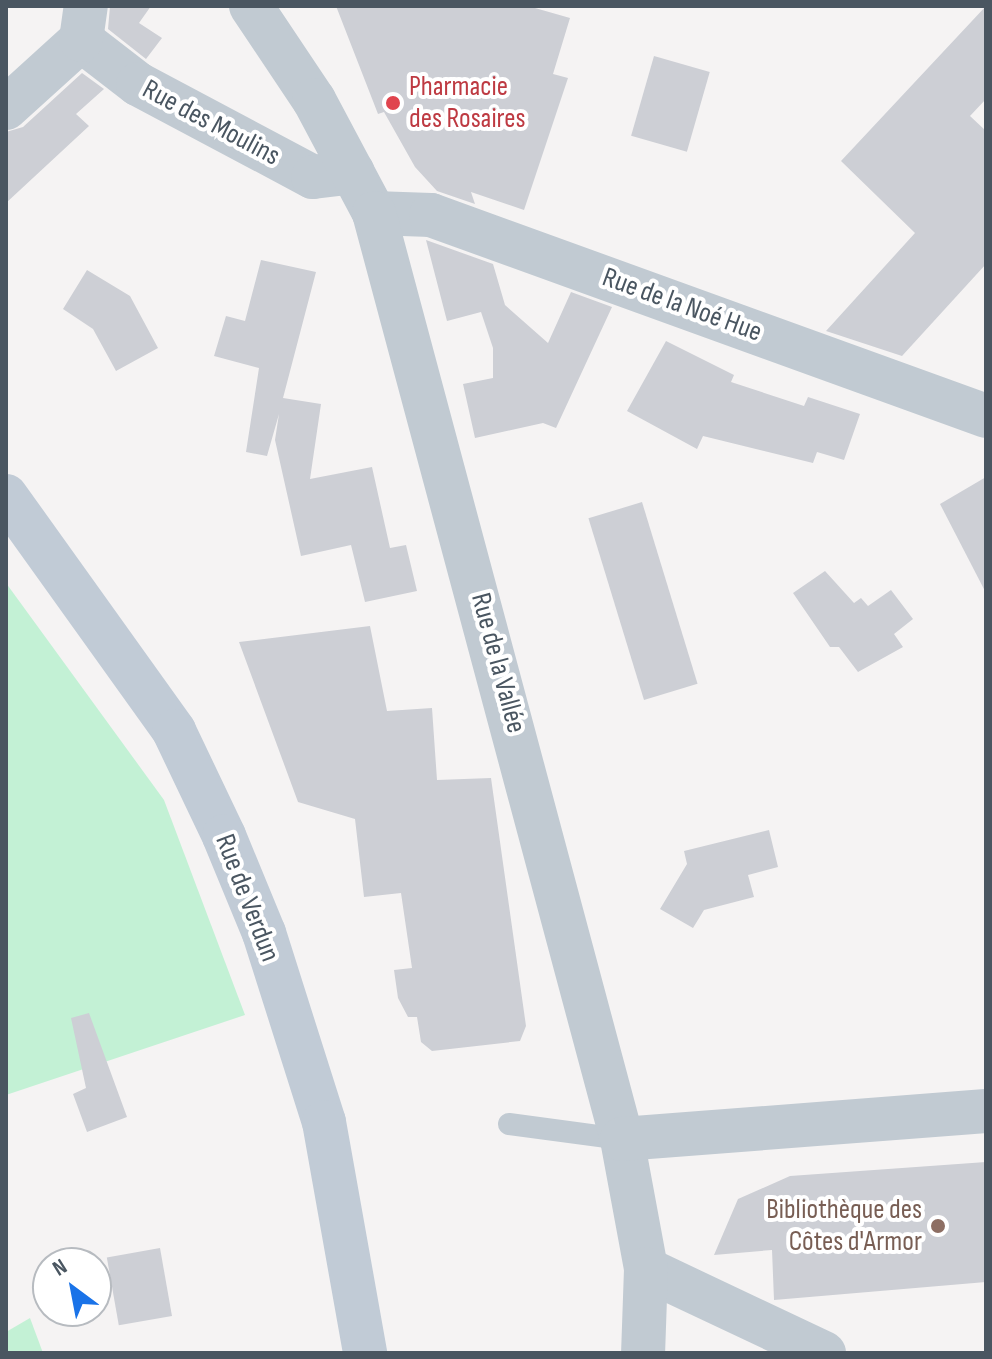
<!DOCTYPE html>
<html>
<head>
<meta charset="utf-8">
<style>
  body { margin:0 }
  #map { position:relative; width:992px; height:1359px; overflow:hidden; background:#f5f3f3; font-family:"Sofia Sans Condensed",sans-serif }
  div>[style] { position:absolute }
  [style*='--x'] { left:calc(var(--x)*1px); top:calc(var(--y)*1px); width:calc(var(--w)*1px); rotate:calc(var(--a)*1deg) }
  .green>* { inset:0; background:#c3f1d5 }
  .building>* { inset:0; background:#cdcfd5; transform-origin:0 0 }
  .service>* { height:22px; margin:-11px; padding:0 11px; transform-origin:11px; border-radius:11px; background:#c1cad2 }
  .minor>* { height:44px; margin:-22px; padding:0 22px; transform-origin:22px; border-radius:22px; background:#c1cad2 }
  .tertiary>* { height:44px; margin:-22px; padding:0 22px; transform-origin:22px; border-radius:22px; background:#c1cad2 }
  .secondary>* { height:44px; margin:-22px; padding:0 22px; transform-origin:22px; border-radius:22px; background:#c1cbd6 }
  .dots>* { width:22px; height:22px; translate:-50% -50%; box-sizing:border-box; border:4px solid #fff; border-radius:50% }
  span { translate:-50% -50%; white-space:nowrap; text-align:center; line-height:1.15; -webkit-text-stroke:8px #fff; paint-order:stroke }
  .health-label { font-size:28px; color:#be3a42 }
  .left { translate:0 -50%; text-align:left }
  .street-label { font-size:28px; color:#4a5661 }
  .education-label { font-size:28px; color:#785e54 }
  .right { translate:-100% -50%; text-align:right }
  .frame { position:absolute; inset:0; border:8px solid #4a5661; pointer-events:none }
  .north { position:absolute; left:32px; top:1247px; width:80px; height:80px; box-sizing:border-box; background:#fff; border:2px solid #b7bbc0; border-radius:50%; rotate:328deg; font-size:22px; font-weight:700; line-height:32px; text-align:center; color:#4a5661 }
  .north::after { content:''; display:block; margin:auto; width:28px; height:36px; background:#1a73e8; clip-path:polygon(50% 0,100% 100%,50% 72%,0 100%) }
</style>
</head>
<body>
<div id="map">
  <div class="green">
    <i style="clip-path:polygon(6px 583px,164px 800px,245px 1015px,6px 1095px)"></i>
    <i style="clip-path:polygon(30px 1318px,43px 1353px,6px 1353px,6px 1332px)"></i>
  </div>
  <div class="building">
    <i style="clip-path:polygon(110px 6px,151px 6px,139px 23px,162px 38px,146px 59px,108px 29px)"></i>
    <i style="clip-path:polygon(336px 6px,528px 6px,570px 18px,553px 74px,568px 78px,524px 210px,471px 192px,475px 204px,437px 191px,415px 167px,384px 112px,378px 114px)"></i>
    <i style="clip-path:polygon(986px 6px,986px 99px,970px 116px,986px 131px,986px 264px,902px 356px,826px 331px,915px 233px,841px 161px)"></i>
    <i style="left:654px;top:56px;width:58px;height:83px;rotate:16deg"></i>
    <i style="clip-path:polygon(82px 73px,104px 89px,76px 114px,89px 126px,6px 203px,6px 132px,23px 127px)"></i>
    <i style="clip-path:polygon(426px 240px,493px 264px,505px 305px,548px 343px,571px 292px,612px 307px,556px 428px,543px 423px,475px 438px,463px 384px,493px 378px,493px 348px,481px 312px,447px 321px)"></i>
    <i style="clip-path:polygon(261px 260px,316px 272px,283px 398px,321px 404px,310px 479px,372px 467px,390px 548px,406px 545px,417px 591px,365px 602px,351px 545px,301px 556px,275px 440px,279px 414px,267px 456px,246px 452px,259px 368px,214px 356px,226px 316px,245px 321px)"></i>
    <i style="clip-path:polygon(87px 270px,130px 296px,158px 348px,116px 371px,93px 329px,63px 309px)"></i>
    <i style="clip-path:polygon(666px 341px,734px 375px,731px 382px,804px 406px,808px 397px,860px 414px,844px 460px,817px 452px,813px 463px,703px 436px,697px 449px,627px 411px)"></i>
    <i style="clip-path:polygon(986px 477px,986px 593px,940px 504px)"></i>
    <i style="left:642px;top:502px;width:190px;height:56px;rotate:73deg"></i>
    <i style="clip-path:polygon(825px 571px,854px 603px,861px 598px,868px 606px,891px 590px,913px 619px,894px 634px,903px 647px,858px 672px,839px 647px,830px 647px,793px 593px)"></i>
    <i style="clip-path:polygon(370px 626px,387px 711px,432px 708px,437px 780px,491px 778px,526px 1026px,520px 1041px,432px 1051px,421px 1042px,417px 1017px,408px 1017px,398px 998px,394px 970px,412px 968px,401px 893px,364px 897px,355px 819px,298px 802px,239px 642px)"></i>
    <i style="clip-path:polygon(769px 830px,778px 867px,748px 875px,754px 897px,704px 910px,693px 928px,660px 909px,687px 864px,684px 851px)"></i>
    <i style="clip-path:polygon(89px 1013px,127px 1117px,87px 1132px,73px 1094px,86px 1088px,71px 1018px)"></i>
    <i style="clip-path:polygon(986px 1162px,986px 1282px,774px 1300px,772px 1250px,714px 1255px,738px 1199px,790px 1176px)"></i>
    <i style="left:160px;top:1248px;width:69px;height:54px;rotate:80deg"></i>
  </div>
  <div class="service">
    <i style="--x:509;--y:1124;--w:114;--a:7.6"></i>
  </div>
  <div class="minor">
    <i style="--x:81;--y:40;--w:72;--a:37.7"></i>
    <i style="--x:138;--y:84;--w:198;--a:28"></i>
    <i style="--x:313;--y:177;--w:40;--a:-7.1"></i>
    <i style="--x:6;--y:108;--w:101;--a:-42.2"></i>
    <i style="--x:81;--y:40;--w:34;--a:-82"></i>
    <i style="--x:374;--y:213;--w:57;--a:2"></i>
    <i style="--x:431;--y:215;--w:590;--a:19.91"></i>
    <i style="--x:646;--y:1269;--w:197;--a:25.3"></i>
  </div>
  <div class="tertiary">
    <i style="--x:251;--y:6;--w:113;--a:56.2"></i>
    <i style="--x:314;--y:100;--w:128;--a:62"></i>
    <i style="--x:374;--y:213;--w:959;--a:75.01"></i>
    <i style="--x:622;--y:1139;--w:132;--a:79.5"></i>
    <i style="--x:646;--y:1269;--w:84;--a:92"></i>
    <i style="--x:622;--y:1139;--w:365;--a:-4.4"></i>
  </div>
  <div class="secondary">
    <i style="--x:6;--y:496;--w:289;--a:54.4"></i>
    <i style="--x:174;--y:731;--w:116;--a:64.5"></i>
    <i style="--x:224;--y:836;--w:105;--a:67.6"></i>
    <i style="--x:264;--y:933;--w:198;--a:72.4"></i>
    <i style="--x:324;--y:1122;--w:235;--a:79.9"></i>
  </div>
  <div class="dots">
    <i style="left:393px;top:103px;background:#e0444e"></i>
    <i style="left:938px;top:1226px;background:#8d6e63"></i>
  </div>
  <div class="health-label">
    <span class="left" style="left:409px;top:103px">Pharmacie<br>des Rosaires</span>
  </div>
  <div class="street-label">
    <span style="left:211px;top:123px;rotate:28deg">Rue des Moulins</span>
    <span style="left:682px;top:305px;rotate:20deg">Rue de la Noé Hue</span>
    <span style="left:498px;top:663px;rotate:75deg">Rue de la Vallée</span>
    <span style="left:247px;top:898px;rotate:69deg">Rue de Verdun</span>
  </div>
  <div class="education-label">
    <span class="right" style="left:922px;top:1226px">Bibliothèque des<br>Côtes d'Armor</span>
  </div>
  <div class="frame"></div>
  <div class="north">N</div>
</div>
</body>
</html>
